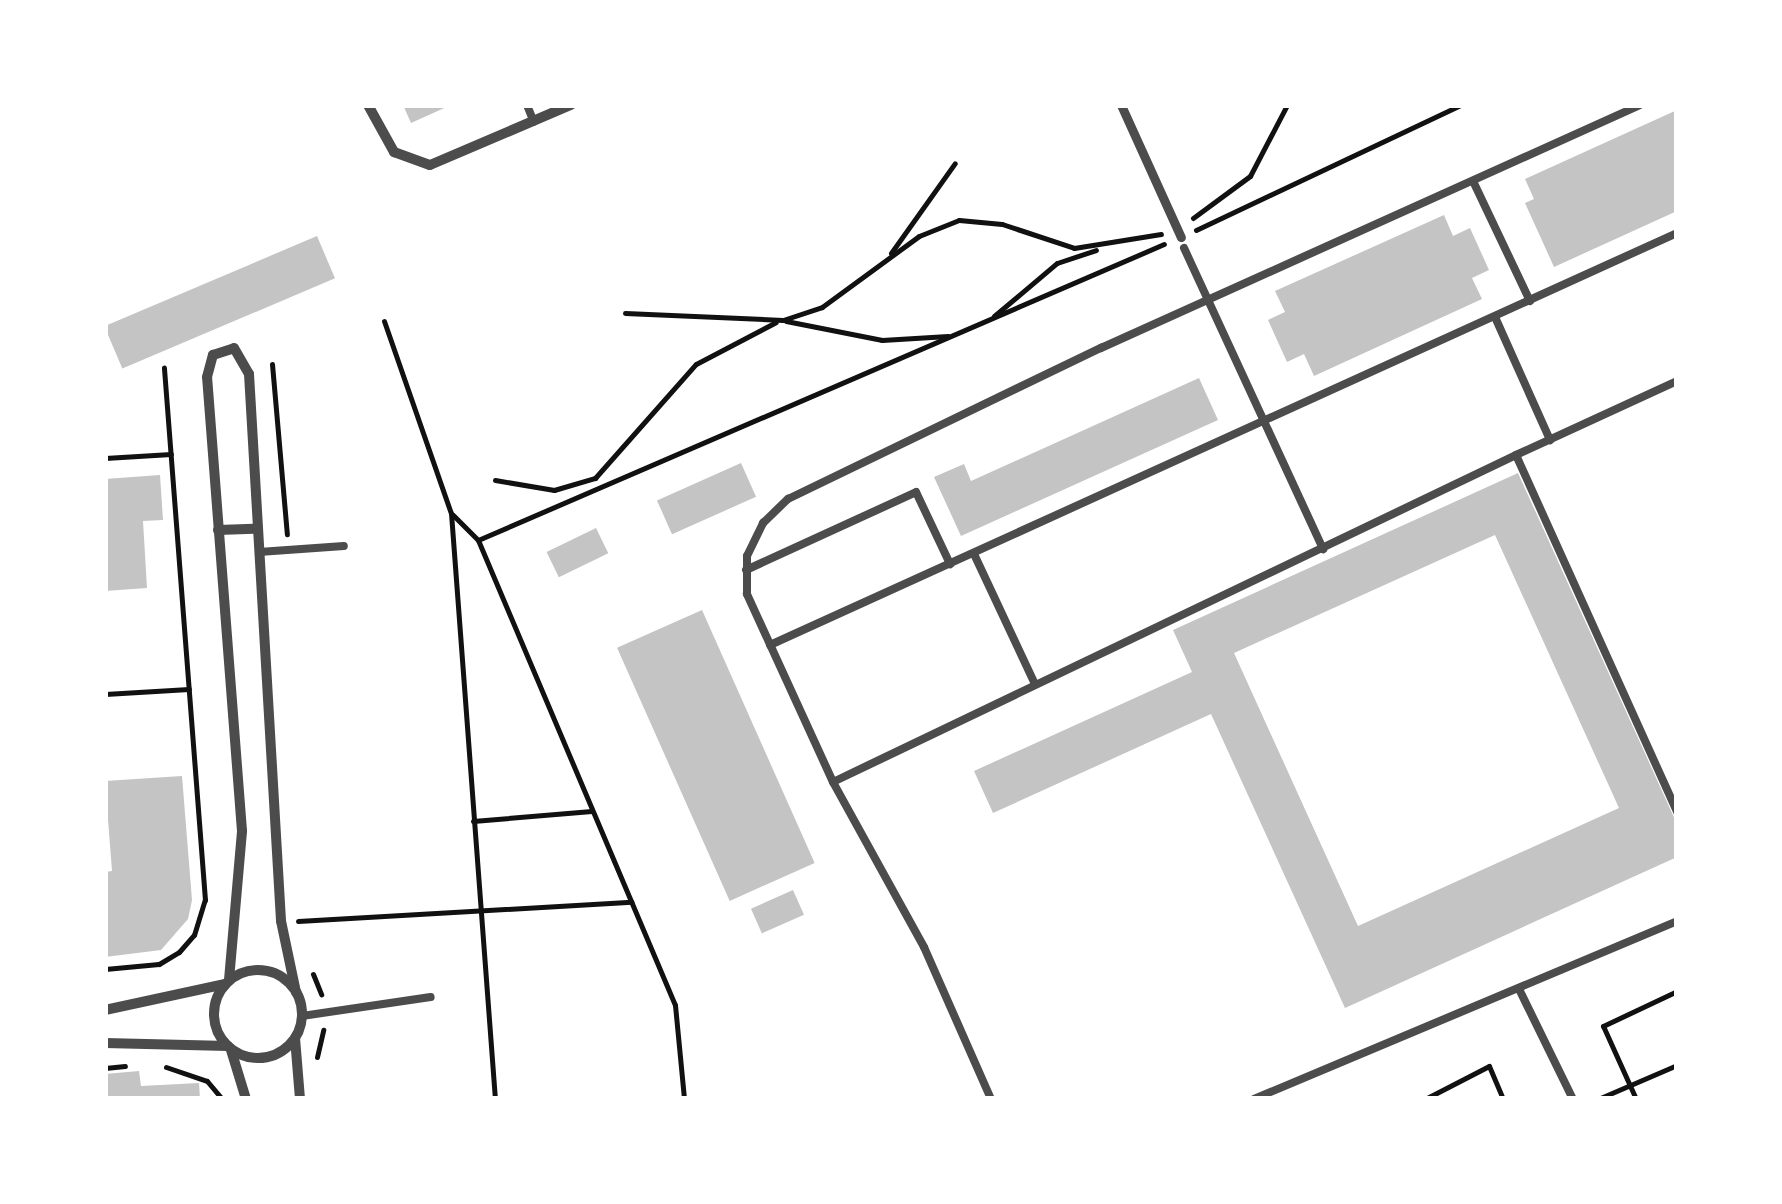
<!DOCTYPE html>
<html>
<head>
<meta charset="utf-8">
<style>
  body { margin:0 }
  #map { position:relative; width:1782px; height:1204px; overflow:hidden; background:#fff; font-family:"Archivo Narrow",sans-serif }
  div>[style] { position:absolute }
  [style*='--x'] { left:calc(var(--x)*1px); top:calc(var(--y)*1px); width:calc(var(--w)*1px); rotate:calc(var(--a)*1deg) }
  .building>* { inset:0; background:#c4c4c4; transform-origin:0 0 }
  .path>* { height:5px; margin:-2.5px; padding:0 2.5px; transform-origin:2.5px; border-radius:2.5px; background:#111 }
  .service>* { height:8px; margin:-4px; padding:0 4px; transform-origin:4px; border-radius:4px; background:#4c4c4c }
  .pedestrian>* { height:9px; margin:-4.5px; padding:0 4.5px; transform-origin:4.5px; border-radius:4.5px; background:#4c4c4c }
  .minor>* { height:10px; margin:-5px; padding:0 5px; transform-origin:5px; border-radius:5px; background:#4c4c4c }
  .minor>.ring { margin:-5px; padding:0; box-sizing:content-box; background:none; border:10px solid #4c4c4c; border-radius:50% }
  span { translate:-50% -50%; white-space:nowrap; text-align:center; line-height:1.15; -webkit-text-stroke:8px #fff; paint-order:stroke }
  .frame { position:absolute; inset:0; border:108px solid #fff; pointer-events:none }
</style>
</head>
<body>
<div id="map">
  <div class="building">
    <i style="clip-path:polygon(403px 105px,451px 105px,411px 123px)"></i>
    <i style="clip-path:polygon(1677px 110px,1677px 211px,1554px 267px,1525px 203px,1534px 199px,1525px 179px)"></i>
    <i style="clip-path:polygon(1444px 215px,1453px 236px,1470px 228px,1489px 270px,1472px 278px,1482px 299px,1314px 376px,1304px 354px,1287px 362px,1268px 320px,1285px 312px,1275px 291px)"></i>
    <i style="left:317px;top:236px;width:46px;height:231px;rotate:67deg"></i>
    <i style="clip-path:polygon(1199px 378px,1218px 420px,961px 536px,934px 477px,964px 464px,971px 481px)"></i>
    <i style="left:741px;top:463px;width:37px;height:92px;rotate:66deg"></i>
    <i style="clip-path:polygon(evenodd,1518px 473px,1677px 824px,1677px 857px,1345px 1008px,1211px 714px,993px 813px,974px 771px,1192px 672px,1173px 630px,1518px 473px,1495px 535px,1619px 808px,1358px 926px,1234px 653px,1495px 535px)"></i>
    <i style="clip-path:polygon(160px 475px,163px 520px,143px 521px,147px 588px,105px 591px,105px 479px)"></i>
    <i style="left:596px;top:528px;width:28px;height:55px;rotate:64deg"></i>
    <i style="left:702px;top:610px;width:277px;height:93px;rotate:66deg"></i>
    <i style="clip-path:polygon(182px 776px,192px 900px,188px 919px,161px 950px,105px 957px,105px 872px,112px 871px,105px 781px)"></i>
    <i style="left:793px;top:890px;width:27px;height:46px;rotate:66deg"></i>
    <i style="clip-path:polygon(139px 1071px,141px 1086px,199px 1083px,200px 1099px,105px 1099px,105px 1074px)"></i>
  </div>
  <div class="path">
    <i style="--x:1193;--y:218;--w:71;--a:-36.4"></i>
    <i style="--x:1250;--y:176;--w:80;--a:-62.5"></i>
    <i style="--x:1196;--y:230;--w:292;--a:-25.3"></i>
    <i style="--x:891;--y:253;--w:110;--a:-54.6"></i>
    <i style="--x:625;--y:313;--w:158;--a:2.5"></i>
    <i style="--x:783;--y:320;--w:41;--a:-18.4"></i>
    <i style="--x:822;--y:307;--w:120;--a:-36.2"></i>
    <i style="--x:919;--y:236;--w:43;--a:-21.8"></i>
    <i style="--x:959;--y:220;--w:43;--a:5.3"></i>
    <i style="--x:1002;--y:224;--w:76;--a:18.4"></i>
    <i style="--x:1074;--y:248;--w:88;--a:-9.1"></i>
    <i style="--x:994;--y:316;--w:82;--a:-40.1"></i>
    <i style="--x:1057;--y:263;--w:41;--a:-18.4"></i>
    <i style="--x:384;--y:321;--w:203;--a:70.8"></i>
    <i style="--x:451;--y:513;--w:588;--a:85.71"></i>
    <i style="--x:786;--y:321;--w:98;--a:11.2"></i>
    <i style="--x:882;--y:340;--w:66;--a:-3.5"></i>
    <i style="--x:272;--y:364;--w:171;--a:85"></i>
    <i style="--x:105;--y:458;--w:66;--a:-3.5"></i>
    <i style="--x:495;--y:480;--w:60;--a:9.6"></i>
    <i style="--x:554;--y:490;--w:43;--a:-16.3"></i>
    <i style="--x:595;--y:478;--w:152;--a:-48.5"></i>
    <i style="--x:696;--y:364;--w:90;--a:-27.7"></i>
    <i style="--x:453;--y:515;--w:35;--a:45"></i>
    <i style="--x:478;--y:540;--w:505;--a:67.04"></i>
    <i style="--x:675;--y:1005;--w:94;--a:84.5"></i>
    <i style="--x:478;--y:540;--w:747;--a:-23.34"></i>
    <i style="--x:105;--y:694;--w:84;--a:-3.4"></i>
    <i style="--x:473;--y:821;--w:119;--a:-4.8"></i>
    <i style="--x:298;--y:921;--w:334;--a:-3.3"></i>
    <i style="--x:105;--y:969;--w:54;--a:-5.3"></i>
    <i style="--x:159;--y:964;--w:23;--a:-31"></i>
    <i style="--x:179;--y:952;--w:23;--a:-49"></i>
    <i style="--x:194;--y:935;--w:37;--a:-73"></i>
    <i style="--x:205;--y:900;--w:534;--a:-94.41"></i>
    <i style="--x:313;--y:974;--w:22;--a:68"></i>
    <i style="--x:317;--y:1057;--w:28;--a:-77"></i>
    <i style="--x:166;--y:1067;--w:43;--a:18.9"></i>
    <i style="--x:207;--y:1081;--w:23;--a:50"></i>
    <i style="--x:105;--y:1068;--w:20;--a:-6"></i>
    <i style="--x:1425;--y:1099;--w:72;--a:-27.3"></i>
    <i style="--x:1489;--y:1066;--w:36;--a:67"></i>
    <i style="--x:1598;--y:1099;--w:86;--a:-23.3"></i>
    <i style="--x:1636;--y:1099;--w:80;--a:-114.3"></i>
    <i style="--x:1603;--y:1026;--w:82;--a:-25.3"></i>
  </div>
  <div class="service">
    <i style="--x:527;--y:105;--w:18;--a:68"></i>
    <i style="--x:1473;--y:181;--w:133;--a:64.6"></i>
    <i style="--x:1184;--y:248;--w:332;--a:65.2"></i>
    <i style="--x:1495;--y:317;--w:135;--a:65.9"></i>
    <i style="--x:1516;--y:455;--w:177;--a:-24.7"></i>
    <i style="--x:259;--y:552;--w:85;--a:-4"></i>
    <i style="--x:974;--y:554;--w:144;--a:64.9"></i>
    <i style="--x:746;--y:570;--w:187;--a:-24.6"></i>
    <i style="--x:916;--y:492;--w:80;--a:64.7"></i>
    <i style="--x:770;--y:645;--w:996;--a:-24.43"></i>
    <i style="--x:833;--y:782;--w:207;--a:-114.6"></i>
    <i style="--x:747;--y:594;--w:38;--a:-90"></i>
    <i style="--x:747;--y:556;--w:37;--a:-64"></i>
    <i style="--x:763;--y:523;--w:35;--a:-44"></i>
    <i style="--x:788;--y:499;--w:348;--a:-25.8"></i>
    <i style="--x:1101;--y:348;--w:591;--a:-24.27"></i>
    <i style="--x:1519;--y:989;--w:123;--a:63.9"></i>
    <i style="--x:302;--y:1016;--w:130;--a:-8.4"></i>
    <i style="--x:991;--y:1099;--w:166;--a:-113.8"></i>
    <i style="--x:924;--y:947;--w:188;--a:-118.9"></i>
    <i style="--x:833;--y:782;--w:757;--a:-25.58"></i>
    <i style="--x:1516;--y:455;--w:392;--a:65.7"></i>
    <i style="--x:1254;--y:1099;--w:459;--a:-22.8"></i>
  </div>
  <div class="pedestrian">
    <i style="--x:1121;--y:105;--w:145;--a:65.6"></i>
  </div>
  <div class="minor">
    <i style="--x:368;--y:105;--w:54;--a:61"></i>
    <i style="--x:394;--y:152;--w:38;--a:20"></i>
    <i style="--x:430;--y:165;--w:153;--a:-23.1"></i>
    <i style="--x:218;--y:530;--w:36;--a:-2"></i>
    <i class="ring" style="left:214px;top:970px;width:78px;height:78px"></i>
    <i style="--x:229;--y:980;--w:150;--a:-85"></i>
    <i style="--x:242;--y:831;--w:455;--a:-94.4"></i>
    <i style="--x:207;--y:377;--w:23;--a:-75"></i>
    <i style="--x:213;--y:355;--w:22;--a:-18"></i>
    <i style="--x:234;--y:348;--w:30;--a:60"></i>
    <i style="--x:249;--y:374;--w:548;--a:86.65"></i>
    <i style="--x:281;--y:921;--w:73;--a:78.1"></i>
    <i style="--x:105;--y:1010;--w:123;--a:-12.2"></i>
    <i style="--x:295;--y:1038;--w:61;--a:85.3"></i>
    <i style="--x:105;--y:1043;--w:123;--a:1.4"></i>
    <i style="--x:231;--y:1050;--w:51;--a:73"></i>
  </div>
  <div class="frame"></div>
</div>
</body>
</html>
